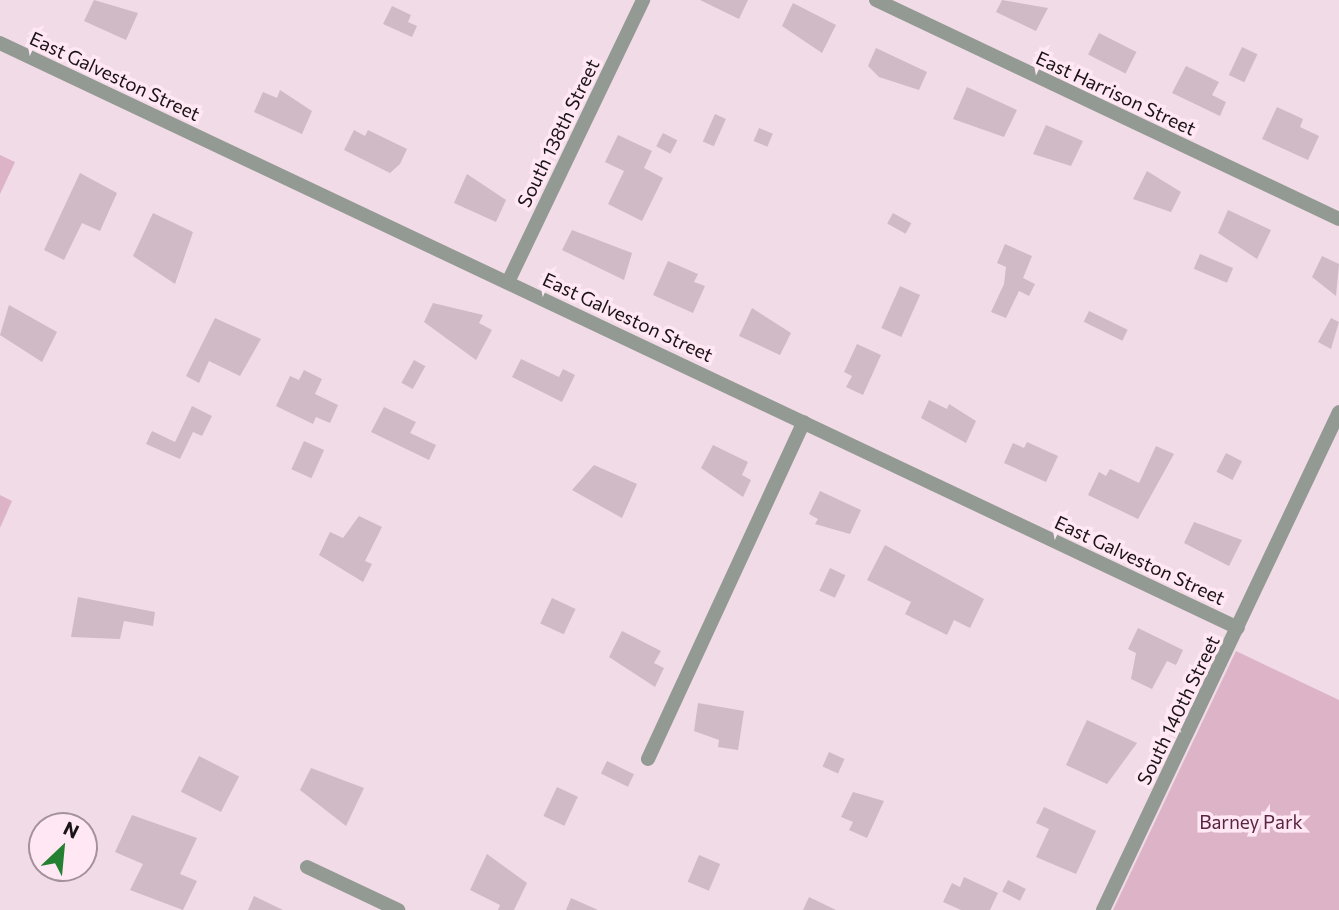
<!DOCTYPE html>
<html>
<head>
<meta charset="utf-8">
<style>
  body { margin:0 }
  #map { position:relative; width:1339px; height:910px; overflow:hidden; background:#f1dbe6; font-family:Commissioner,sans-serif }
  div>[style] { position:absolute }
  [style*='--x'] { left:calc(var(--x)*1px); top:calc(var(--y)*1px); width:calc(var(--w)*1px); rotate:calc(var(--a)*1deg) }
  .green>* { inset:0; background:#ddb3c8 }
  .building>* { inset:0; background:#cfbac5; transform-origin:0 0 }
  .minor>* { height:14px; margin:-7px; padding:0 7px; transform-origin:7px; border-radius:7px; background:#939993 }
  span { translate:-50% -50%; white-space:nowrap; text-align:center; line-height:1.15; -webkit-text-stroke:7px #ffe8f3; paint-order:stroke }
  .street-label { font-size:19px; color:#191216 }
  .park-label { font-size:19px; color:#5a2443 }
  .north { position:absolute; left:28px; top:812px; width:70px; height:70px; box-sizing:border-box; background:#ffe8f3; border:2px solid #a3929b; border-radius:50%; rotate:26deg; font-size:19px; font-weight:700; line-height:28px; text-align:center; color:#191216 }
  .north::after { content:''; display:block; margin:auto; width:24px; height:32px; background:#248131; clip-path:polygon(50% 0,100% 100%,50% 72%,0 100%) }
</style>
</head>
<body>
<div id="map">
  <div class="green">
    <i style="clip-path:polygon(0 155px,15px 162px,0 194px)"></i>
    <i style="clip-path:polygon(0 495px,12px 501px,0 528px)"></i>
    <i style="clip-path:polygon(1236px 651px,1339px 700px,1339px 910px,1113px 910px)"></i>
  </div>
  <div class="building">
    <i style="clip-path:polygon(94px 0,138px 13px,126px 40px,84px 21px)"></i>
    <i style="clip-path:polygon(700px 0,748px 0,739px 19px)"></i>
    <i style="clip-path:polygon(1002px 0,1048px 8px,1036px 31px,996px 12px)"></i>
    <i style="clip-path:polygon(793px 3px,836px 25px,822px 53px,782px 26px)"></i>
    <i style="clip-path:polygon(392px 6px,411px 15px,408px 22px,417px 26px,412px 37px,383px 24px)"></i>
    <i style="left:1099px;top:33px;width:42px;height:24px;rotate:27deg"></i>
    <i style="left:1242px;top:47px;width:17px;height:31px;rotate:25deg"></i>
    <i style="clip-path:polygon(876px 48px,927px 72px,919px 90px,879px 77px,868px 66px)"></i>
    <i style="clip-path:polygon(1186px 66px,1219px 82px,1212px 95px,1226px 102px,1220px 116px,1172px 93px)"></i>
    <i style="clip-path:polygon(967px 87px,1017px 110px,1004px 137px,953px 119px)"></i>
    <i style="clip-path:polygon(280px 90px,312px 111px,302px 134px,254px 112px,263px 92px,277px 98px)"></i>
    <i style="clip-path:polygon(1277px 107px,1303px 119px,1300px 127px,1319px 136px,1308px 160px,1262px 139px)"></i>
    <i style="left:715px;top:114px;width:12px;height:30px;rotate:24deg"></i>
    <i style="clip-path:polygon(1046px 125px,1083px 141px,1071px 166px,1033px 154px)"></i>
    <i style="left:759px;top:128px;width:15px;height:14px;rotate:23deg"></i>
    <i style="clip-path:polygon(354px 130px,365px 136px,368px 130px,407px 149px,400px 164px,390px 173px,344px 150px)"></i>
    <i style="left:663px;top:133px;width:16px;height:15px;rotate:27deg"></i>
    <i style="clip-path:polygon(618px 135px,652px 151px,644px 168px,663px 178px,642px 221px,608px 204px,624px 171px,605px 162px)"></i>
    <i style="clip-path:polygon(1147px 171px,1181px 192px,1171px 212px,1133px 199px)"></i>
    <i style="clip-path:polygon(80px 173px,117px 193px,100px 231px,82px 223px,64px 260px,44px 250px)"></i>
    <i style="clip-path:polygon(467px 174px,506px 200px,496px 222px,454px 203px)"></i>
    <i style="clip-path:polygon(1228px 210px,1271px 230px,1257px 259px,1218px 233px)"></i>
    <i style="clip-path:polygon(153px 213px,193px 232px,175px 284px,133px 256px)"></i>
    <i style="left:893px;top:213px;width:21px;height:12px;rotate:29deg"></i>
    <i style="clip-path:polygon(572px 230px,632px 253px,624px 280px,562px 250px)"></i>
    <i style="clip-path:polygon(1005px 244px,1032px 256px,1023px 278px,1035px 284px,1029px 296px,1019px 291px,1006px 318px,991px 312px,1004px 284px,1006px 267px,997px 263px)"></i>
    <i style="left:1200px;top:254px;width:36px;height:16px;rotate:23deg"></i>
    <i style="clip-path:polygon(1322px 256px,1339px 264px,1336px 296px,1312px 277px)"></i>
    <i style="clip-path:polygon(668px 261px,698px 274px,694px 282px,705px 286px,693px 313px,653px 295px)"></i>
    <i style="left:900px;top:286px;width:22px;height:46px;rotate:24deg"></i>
    <i style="clip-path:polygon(433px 303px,483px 315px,479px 323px,492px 330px,476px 360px,424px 322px)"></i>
    <i style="clip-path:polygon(9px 305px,57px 332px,42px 362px,0 335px)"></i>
    <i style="clip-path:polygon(752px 308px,791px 333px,780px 355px,739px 336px)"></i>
    <i style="left:1089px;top:311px;width:43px;height:12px;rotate:26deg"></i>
    <i style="clip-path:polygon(215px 318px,261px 339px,240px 376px,209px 361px,199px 383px,186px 376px)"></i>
    <i style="clip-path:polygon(1331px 318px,1339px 322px,1331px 349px,1318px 342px)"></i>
    <i style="clip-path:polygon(857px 344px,881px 355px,863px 395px,846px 387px,852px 376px,844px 372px)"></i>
    <i style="clip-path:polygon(521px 359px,559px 377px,563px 369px,575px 375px,562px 402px,512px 377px)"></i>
    <i style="left:414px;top:360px;width:13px;height:26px;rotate:29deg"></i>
    <i style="clip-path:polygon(304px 370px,322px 379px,315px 394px,338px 405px,330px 423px,316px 417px,313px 424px,276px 406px,290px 376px,299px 380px)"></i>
    <i style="clip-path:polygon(929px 400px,947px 409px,949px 404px,976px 421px,966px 443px,921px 418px)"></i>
    <i style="clip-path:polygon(192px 406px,212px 416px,202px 436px,193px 432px,180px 459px,146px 444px,152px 431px,175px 442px)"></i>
    <i style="clip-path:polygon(384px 407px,416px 422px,410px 433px,436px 445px,429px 460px,371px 432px)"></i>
    <i style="left:304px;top:441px;width:22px;height:31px;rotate:24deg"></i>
    <i style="clip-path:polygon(1027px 442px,1058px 456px,1046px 482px,1004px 463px,1013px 443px,1024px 448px)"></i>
    <i style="clip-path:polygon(713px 445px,748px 462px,742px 475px,751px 480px,743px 497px,701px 468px)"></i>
    <i style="clip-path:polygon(1156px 446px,1174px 454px,1138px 519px,1088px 495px,1099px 472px,1106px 476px,1110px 469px,1139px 483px)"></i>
    <i style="left:1226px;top:453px;width:18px;height:21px;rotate:27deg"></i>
    <i style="clip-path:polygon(594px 465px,637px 484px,622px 518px,572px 490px)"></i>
    <i style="clip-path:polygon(820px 491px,861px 510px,850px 534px,815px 524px,818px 519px,809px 514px)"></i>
    <i style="clip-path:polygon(359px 516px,382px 527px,365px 561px,372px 564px,363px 582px,319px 555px,330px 532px,343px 538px)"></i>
    <i style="clip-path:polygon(1194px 522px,1242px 540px,1229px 566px,1184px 543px)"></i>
    <i style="clip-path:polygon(885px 545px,984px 599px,970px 628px,954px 620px,947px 635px,905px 614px,911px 602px,867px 580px)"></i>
    <i style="left:830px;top:568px;width:17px;height:25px;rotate:25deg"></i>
    <i style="clip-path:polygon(78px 597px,155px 612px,153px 626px,124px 621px,120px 639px,71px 637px)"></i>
    <i style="left:552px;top:598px;width:26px;height:28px;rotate:25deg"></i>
    <i style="clip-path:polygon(1138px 628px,1183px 650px,1176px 665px,1167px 661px,1152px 689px,1131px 679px,1136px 653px,1128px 649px)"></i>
    <i style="clip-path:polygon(622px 631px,661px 651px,654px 663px,664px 668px,655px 687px,609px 657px)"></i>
    <i style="clip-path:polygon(698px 703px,744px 711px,738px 750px,718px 747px,719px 740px,694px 731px)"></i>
    <i style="clip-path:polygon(1087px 720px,1137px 743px,1107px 784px,1066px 765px)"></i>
    <i style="left:829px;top:752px;width:17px;height:16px;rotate:24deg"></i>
    <i style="left:199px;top:756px;width:45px;height:40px;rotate:27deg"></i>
    <i style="left:607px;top:761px;width:30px;height:14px;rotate:26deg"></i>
    <i style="clip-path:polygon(311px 768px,364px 788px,346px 826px,300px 790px)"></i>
    <i style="left:557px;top:787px;width:23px;height:32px;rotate:25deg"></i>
    <i style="clip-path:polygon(853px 792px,884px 801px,867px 838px,849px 830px,853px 822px,841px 817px)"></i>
    <i style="clip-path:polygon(1044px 807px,1096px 831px,1076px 874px,1036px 857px,1049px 829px,1036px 823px)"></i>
    <i style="clip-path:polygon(132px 815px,197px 838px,180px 874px,197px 881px,183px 910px,130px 890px,143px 864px,115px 852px)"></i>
    <i style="clip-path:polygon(487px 854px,527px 883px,514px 910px,498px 910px,500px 905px,470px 890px)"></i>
    <i style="left:699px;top:855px;width:23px;height:29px;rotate:23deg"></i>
    <i style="clip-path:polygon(964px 877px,998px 893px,990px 910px,961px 910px,943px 902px,952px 883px,960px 887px)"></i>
    <i style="left:1008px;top:880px;width:20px;height:13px;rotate:27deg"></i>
    <i style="clip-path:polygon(254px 896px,283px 910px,248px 910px)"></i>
    <i style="clip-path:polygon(809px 897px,836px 910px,803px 910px)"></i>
    <i style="clip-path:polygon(571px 898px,598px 910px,566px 910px)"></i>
  </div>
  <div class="minor">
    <i style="--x:876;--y:0;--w:512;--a:25.31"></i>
    <i style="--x:0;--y:43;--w:1369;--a:25.29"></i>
    <i style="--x:508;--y:282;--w:313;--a:-64.4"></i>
    <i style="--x:648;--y:759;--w:371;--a:-65.2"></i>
    <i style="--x:307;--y:867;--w:101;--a:25.3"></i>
    <i style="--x:1103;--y:910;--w:551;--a:-64.64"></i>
  </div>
  <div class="street-label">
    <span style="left:115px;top:76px;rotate:25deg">East Galveston Street</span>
    <span style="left:1116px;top:93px;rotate:25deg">East Harrison Street</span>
    <span style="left:558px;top:133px;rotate:-64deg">South 138th Street</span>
    <span style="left:628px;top:317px;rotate:25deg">East Galveston Street</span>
    <span style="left:1140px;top:560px;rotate:25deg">East Galveston Street</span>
    <span style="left:1178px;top:710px;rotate:-64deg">South 140th Street</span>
  </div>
  <div class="park-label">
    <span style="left:1251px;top:822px">Barney Park</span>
  </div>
  <div class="north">N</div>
</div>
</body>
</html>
